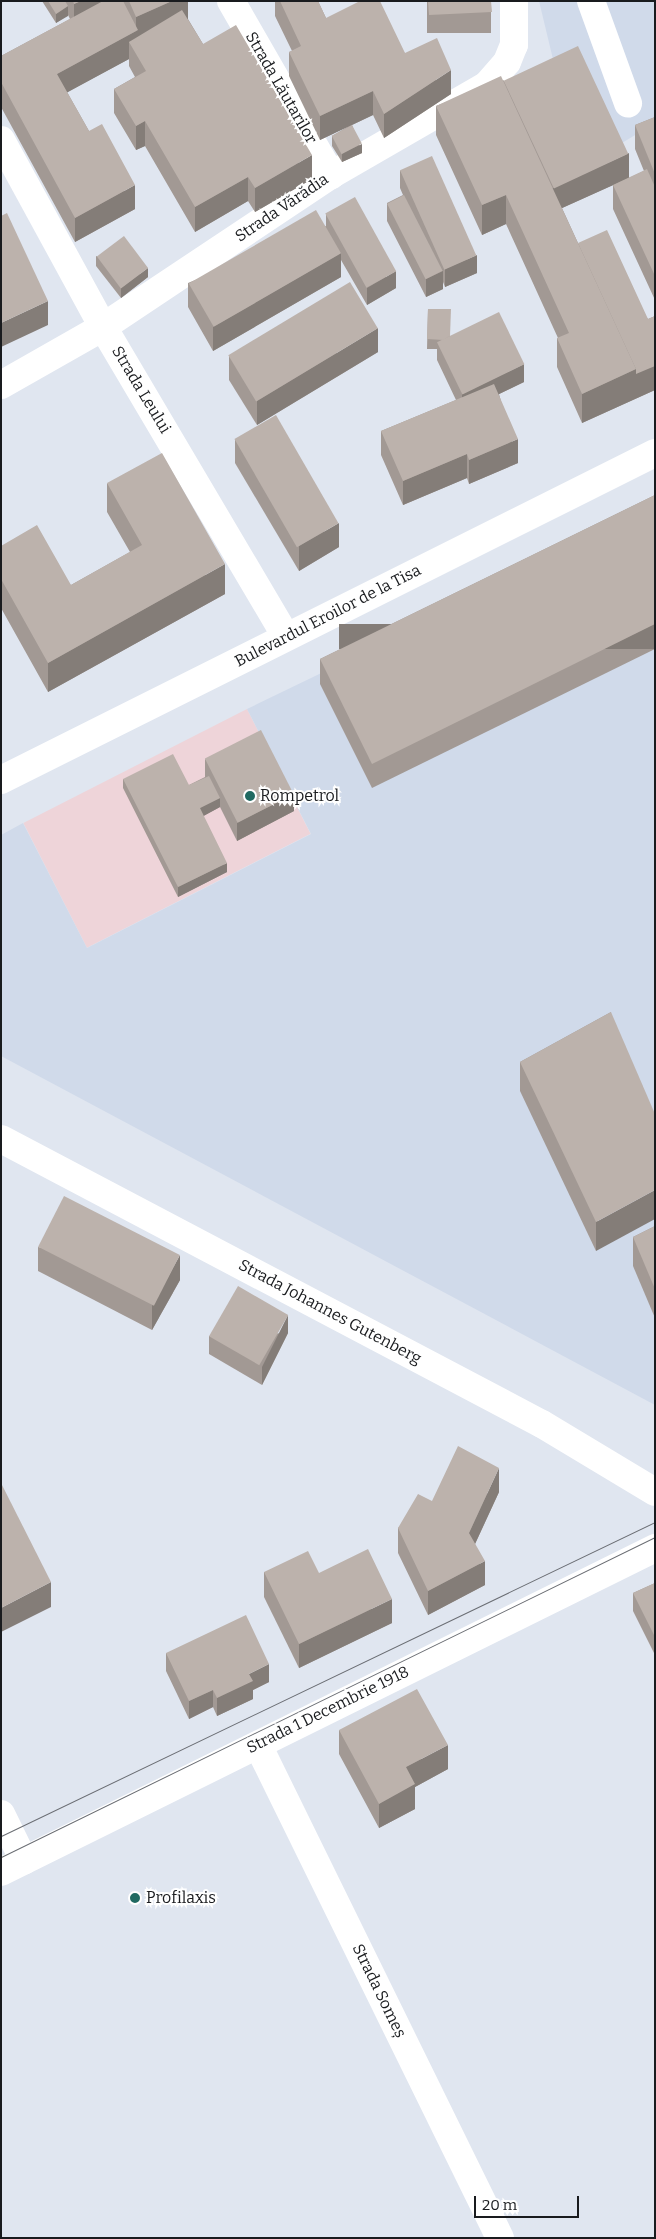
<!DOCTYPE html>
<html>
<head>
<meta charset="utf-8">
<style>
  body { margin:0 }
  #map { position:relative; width:656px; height:2239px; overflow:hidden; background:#e0e6f0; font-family:Bitter,serif }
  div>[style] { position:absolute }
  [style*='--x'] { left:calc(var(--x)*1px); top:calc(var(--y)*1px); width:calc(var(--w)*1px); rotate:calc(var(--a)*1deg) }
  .commercial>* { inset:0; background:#eed4d9; transform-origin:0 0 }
  .built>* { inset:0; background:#d0daea }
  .minor>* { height:28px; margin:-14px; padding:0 14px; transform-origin:14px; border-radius:14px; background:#fff }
  .tram>* { height:1px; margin:-0.5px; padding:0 0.5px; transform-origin:0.5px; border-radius:0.5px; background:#6a6d73 }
  .wall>* { inset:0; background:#a29994; transform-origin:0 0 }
  .shaded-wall>* { inset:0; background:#847d78; transform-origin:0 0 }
  .building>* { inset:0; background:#bcb2ac; transform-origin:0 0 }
  .dots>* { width:14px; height:14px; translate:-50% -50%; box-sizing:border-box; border:2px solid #fff; border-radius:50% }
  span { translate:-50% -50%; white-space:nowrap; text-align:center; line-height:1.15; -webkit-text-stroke:4px #fff; paint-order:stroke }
  .street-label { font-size:16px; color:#191b1e }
  .poi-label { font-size:16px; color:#191b1e }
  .left { translate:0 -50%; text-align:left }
  .frame { position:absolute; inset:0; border:2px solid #191b1e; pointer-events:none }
  .scale { position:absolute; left:474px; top:2196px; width:105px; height:22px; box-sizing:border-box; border:2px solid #191b1e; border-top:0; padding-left:6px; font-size:15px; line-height:18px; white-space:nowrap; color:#191b1e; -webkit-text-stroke:4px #fff; paint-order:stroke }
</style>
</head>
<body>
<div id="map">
  <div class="commercial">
    <i style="left:247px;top:709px;width:140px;height:251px;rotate:63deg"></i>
  </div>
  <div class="built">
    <i style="clip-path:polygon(539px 1px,655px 1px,655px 123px,617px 146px,557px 76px)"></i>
    <i style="clip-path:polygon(655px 512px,655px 1405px,1px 1056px,1px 835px,23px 823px,87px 948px,311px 834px,247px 709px)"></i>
  </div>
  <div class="minor">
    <i style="--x:231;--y:1;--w:201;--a:60.1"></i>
    <i style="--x:591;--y:1;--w:109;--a:70.1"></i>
    <i style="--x:1;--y:140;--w:213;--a:61.4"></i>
    <i style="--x:103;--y:327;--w:359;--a:59.4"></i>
    <i style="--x:1;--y:385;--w:117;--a:-29.6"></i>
    <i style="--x:103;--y:327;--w:274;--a:-33.7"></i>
    <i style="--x:331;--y:175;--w:180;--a:-30"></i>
    <i style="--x:487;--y:85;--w:30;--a:-49"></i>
    <i style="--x:507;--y:62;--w:18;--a:-68"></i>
    <i style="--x:514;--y:45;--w:44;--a:-90"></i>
    <i style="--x:1;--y:780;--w:731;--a:-26.57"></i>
    <i style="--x:1;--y:1139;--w:611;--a:27.78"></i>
    <i style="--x:542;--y:1424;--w:132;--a:31"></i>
    <i style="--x:258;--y:1745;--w:549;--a:63.85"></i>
    <i style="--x:1;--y:1814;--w:52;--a:63.9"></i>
    <i style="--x:1;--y:1872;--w:730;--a:-26.35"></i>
  </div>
  <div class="tram">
    <i style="--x:1;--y:1836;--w:725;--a:-25.65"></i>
    <i style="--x:1;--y:1857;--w:728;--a:-26.07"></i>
  </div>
  <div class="wall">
    <i style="clip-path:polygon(42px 1px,188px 1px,188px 19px,203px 44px,312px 179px,255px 212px,248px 201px,195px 232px,145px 146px,136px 150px,114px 113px,114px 89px,135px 77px,129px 66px,129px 59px,67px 92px,89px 131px,135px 209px,75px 242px,1px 107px,1px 56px,70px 19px,68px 15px,56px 23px)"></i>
    <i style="clip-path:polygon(275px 1px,318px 1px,326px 18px,405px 53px,451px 94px,384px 138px,373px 115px,352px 125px,362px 153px,342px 162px,332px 146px,332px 136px,349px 126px,320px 140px,289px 76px,289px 52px,292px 51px,275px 16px)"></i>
    <i style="left:427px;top:1px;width:64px;height:32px"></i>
    <i style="clip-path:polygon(503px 80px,629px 178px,644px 171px,635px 149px,635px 125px,655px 117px,655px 300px,613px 209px,613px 185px,615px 184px,562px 208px,578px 243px,648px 319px,655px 316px,655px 390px,582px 423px,557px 367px,557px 338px,558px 338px,506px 224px,482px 235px,436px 135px,436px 106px)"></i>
    <i style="clip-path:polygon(400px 170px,477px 273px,445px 287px,443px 282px,443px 289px,426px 297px,387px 221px,387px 203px,403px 195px,400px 188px)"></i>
    <i style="clip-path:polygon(326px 214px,396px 288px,367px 305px,341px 260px,341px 277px,213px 351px,188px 307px,188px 283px,326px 226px)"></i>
    <i style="clip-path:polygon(96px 256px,148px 277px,121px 298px,96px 266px)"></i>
    <i style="clip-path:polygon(428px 309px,450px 336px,524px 382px,499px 394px,518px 463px,469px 484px,467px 478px,403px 505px,381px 455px,381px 431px,456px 400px,437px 360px,437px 349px,427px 349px)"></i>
    <i style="clip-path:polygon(378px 352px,257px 425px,229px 380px,229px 356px)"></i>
    <i style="clip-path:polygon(235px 439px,339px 547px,299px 571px,235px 463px)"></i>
    <i style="clip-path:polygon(107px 483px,225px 594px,48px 692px,1px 608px,1px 546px,71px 585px,130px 552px,107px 512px)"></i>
    <i style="clip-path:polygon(655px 495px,655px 649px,372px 788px,320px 684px,320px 659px)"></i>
    <i style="clip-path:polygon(205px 759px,294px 811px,237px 841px,220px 807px,203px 816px,227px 872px,178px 897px,123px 788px,123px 779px,189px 785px,205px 777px)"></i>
    <i style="clip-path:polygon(611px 1012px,596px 1251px,520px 1091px,520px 1062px)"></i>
    <i style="clip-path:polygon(655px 1226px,655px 1318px,633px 1266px,633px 1237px)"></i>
    <i style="clip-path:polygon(38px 1247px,180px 1280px,152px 1330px,38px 1271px)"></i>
    <i style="clip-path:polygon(288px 1333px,262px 1385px,209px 1354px,209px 1336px)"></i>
    <i style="clip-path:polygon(499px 1492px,475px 1544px,485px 1585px,428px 1615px,398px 1553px,398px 1528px,432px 1501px)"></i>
    <i style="clip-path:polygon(264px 1572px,319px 1573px,392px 1623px,299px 1668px,264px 1597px)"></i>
    <i style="clip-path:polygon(655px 1583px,655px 1655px,633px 1611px,633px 1593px)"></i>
    <i style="clip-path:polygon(166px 1653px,269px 1682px,253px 1690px,253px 1699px,217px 1716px,213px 1707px,189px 1719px,166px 1671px)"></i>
    <i style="clip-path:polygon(339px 1730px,448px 1769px,415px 1787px,415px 1809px,379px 1828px,339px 1754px)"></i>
  </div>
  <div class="shaded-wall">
    <i style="clip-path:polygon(81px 1px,122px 1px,74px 28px,74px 4px)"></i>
    <i style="clip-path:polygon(172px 1px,188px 1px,188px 19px,129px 42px,129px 59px,57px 98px,57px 74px,136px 31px,136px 17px)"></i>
    <i style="clip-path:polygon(68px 6px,68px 16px,56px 23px,56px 14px)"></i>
    <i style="clip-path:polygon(451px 70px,451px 94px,384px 138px,384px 114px)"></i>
    <i style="clip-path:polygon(373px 91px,373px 115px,320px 140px,320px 116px)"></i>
    <i style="clip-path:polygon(145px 121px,145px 146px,136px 150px,136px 126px)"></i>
    <i style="clip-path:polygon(362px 144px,362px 153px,342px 162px,342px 153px)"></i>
    <i style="clip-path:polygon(629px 153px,629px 178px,551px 213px,551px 189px)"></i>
    <i style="clip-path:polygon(312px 155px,312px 179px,255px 212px,255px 188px)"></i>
    <i style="clip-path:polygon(248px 177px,248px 201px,195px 232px,195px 207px)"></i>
    <i style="clip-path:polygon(135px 185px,135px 209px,75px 242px,75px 218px)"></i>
    <i style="clip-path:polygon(506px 195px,506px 224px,482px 235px,482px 205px)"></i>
    <i style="clip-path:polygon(341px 253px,341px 277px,213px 351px,213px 327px)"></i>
    <i style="clip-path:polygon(477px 255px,477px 273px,445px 287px,445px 269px)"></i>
    <i style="clip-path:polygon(148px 268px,148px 277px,121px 298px,121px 288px)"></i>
    <i style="clip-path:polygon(396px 271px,396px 288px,367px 305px,367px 288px)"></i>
    <i style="clip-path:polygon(443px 271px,443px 289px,426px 297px,426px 279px)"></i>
    <i style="clip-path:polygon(48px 301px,48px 325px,1px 347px,1px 323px)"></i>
    <i style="clip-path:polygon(378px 328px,378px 352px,257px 425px,257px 401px)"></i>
    <i style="clip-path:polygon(524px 364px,524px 382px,462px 412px,462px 394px)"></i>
    <i style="clip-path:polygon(655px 366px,655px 390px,582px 423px,582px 394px,636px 369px)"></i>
    <i style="clip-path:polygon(518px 439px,518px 463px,469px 484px,469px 460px)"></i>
    <i style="clip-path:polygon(467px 454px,467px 478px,403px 505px,403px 481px)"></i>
    <i style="clip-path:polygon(339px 523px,339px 547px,299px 571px,299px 546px)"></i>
    <i style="clip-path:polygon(225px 564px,225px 594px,48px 692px,48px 663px)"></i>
    <i style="left:655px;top:624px;width:25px;height:316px;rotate:90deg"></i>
    <i style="clip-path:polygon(294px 794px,294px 811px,237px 841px,237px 823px)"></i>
    <i style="clip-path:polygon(220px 798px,220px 807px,200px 818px,200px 808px)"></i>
    <i style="clip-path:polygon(227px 863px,227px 872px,178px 897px,178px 887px)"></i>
    <i style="clip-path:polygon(655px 1190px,655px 1219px,596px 1251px,596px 1222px)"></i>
    <i style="clip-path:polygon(180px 1255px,180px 1280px,152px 1330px,152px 1306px)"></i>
    <i style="clip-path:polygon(288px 1315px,288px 1333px,262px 1385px,262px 1367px)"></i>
    <i style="clip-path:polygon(499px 1468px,499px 1492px,469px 1557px,469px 1533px)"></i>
    <i style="clip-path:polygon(485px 1561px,485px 1585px,428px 1615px,428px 1591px)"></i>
    <i style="clip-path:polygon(51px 1582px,51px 1607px,1px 1632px,1px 1608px)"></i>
    <i style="clip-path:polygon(392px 1599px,392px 1623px,299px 1668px,299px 1644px)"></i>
    <i style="clip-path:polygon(269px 1664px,269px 1682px,253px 1690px,253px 1699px,217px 1716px,217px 1698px,249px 1674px)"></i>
    <i style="clip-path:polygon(213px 1690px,213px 1707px,189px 1719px,189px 1701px)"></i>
    <i style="clip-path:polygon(448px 1745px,448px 1769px,415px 1787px,415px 1809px,379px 1828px,379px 1804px,406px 1767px)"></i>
  </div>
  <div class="building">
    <i style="clip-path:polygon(48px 1px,65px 1px,68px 6px,56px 14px)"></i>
    <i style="clip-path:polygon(73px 1px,81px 1px,74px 4px)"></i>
    <i style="clip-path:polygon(103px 1px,123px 1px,138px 30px,57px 74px,89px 131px,102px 124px,135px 185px,75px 218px,1px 82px,1px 56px)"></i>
    <i style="clip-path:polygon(129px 1px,172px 1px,136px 17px)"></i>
    <i style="clip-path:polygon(280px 1px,318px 1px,326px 18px,360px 1px,380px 1px,405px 53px,437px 38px,451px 70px,384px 114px,373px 91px,320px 116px,289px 52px,301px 46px)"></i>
    <i style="clip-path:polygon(428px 1px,491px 1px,492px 12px,429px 15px)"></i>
    <i style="clip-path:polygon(182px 10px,203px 44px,236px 25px,312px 155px,255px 188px,248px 177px,195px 207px,145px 121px,136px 126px,114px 89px,146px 71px,129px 42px)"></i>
    <i style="left:578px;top:46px;width:119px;height:82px;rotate:65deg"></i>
    <i style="clip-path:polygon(501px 76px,636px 369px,582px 394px,557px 338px,569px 333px,506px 195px,482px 205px,436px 106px)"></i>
    <i style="clip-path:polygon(655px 117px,655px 174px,635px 125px)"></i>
    <i style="left:352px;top:125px;width:21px;height:23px;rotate:62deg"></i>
    <i style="left:432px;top:156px;width:109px;height:35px;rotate:66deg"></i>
    <i style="clip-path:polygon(647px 169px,655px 187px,655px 276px,613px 185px)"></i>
    <i style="left:404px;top:195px;width:85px;height:19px;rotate:63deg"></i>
    <i style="left:355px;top:197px;width:85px;height:34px;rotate:61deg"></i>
    <i style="left:316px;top:210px;width:50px;height:147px;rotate:60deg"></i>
    <i style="clip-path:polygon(7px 213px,48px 301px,1px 323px,1px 216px)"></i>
    <i style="clip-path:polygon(607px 230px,648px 319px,655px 316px,655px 366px,636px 374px,636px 369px,578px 243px)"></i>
    <i style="left:124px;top:236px;width:40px;height:34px;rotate:53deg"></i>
    <i style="left:350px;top:282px;width:54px;height:142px;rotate:59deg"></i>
    <i style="clip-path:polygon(428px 309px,451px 309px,450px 336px,443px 340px,427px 339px)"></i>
    <i style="left:499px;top:312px;width:58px;height:69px;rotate:64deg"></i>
    <i style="clip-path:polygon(494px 384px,518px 439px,469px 460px,467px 454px,403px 481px,381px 431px)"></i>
    <i style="left:276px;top:415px;width:125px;height:48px;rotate:60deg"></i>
    <i style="clip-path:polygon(162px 453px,225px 564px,48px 663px,1px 579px,1px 546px,37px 525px,71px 585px,142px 545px,107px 483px)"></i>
    <i style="clip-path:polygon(655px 495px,655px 624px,372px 764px,320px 659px)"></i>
    <i style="left:261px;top:730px;width:72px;height:63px;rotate:63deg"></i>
    <i style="clip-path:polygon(173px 754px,189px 785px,209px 776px,220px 798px,200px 808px,227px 863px,178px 887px,123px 779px)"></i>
    <i style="clip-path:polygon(611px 1012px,655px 1114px,655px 1190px,596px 1222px,520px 1062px)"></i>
    <i style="left:64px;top:1196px;width:130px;height:57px;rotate:27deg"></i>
    <i style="clip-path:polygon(655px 1226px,655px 1289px,633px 1237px)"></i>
    <i style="left:238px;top:1286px;width:58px;height:58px;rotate:30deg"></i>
    <i style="clip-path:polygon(458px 1446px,499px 1468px,469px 1533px,485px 1561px,428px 1591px,398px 1528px,418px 1494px,432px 1501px)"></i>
    <i style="clip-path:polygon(1px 1483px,51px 1582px,1px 1608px)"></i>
    <i style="clip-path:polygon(368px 1549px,392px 1599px,299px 1644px,264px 1572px,308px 1551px,319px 1573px)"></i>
    <i style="clip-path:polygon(655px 1583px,655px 1637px,633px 1593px)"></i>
    <i style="clip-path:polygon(246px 1615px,269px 1664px,249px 1674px,253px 1681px,217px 1698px,213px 1690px,189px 1701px,166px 1653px)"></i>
    <i style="clip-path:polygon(417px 1689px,448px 1745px,406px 1767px,415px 1784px,379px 1804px,339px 1730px)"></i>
  </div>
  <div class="dots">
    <i style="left:250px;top:796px;background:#206961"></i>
    <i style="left:135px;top:1898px;background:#206961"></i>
  </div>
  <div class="street-label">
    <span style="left:281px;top:88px;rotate:60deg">Strada Lăutarilor</span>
    <span style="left:282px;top:208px;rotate:-34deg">Strada Vărădia</span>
    <span style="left:141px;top:390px;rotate:59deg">Strada Leului</span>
    <span style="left:328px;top:616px;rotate:-27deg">Bulevardul Eroilor de la Tisa</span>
    <span style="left:330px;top:1312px;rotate:28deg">Strada Johannes Gutenberg</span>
    <span style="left:328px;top:1710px;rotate:-26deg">Strada 1 Decembrie 1918</span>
    <span style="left:379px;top:1991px;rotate:64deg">Strada Someș</span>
  </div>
  <div class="poi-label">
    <span class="left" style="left:260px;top:796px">Rompetrol</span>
    <span class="left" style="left:146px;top:1898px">Profilaxis</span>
  </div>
  <div class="frame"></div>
  <div class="scale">20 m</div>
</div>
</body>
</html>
